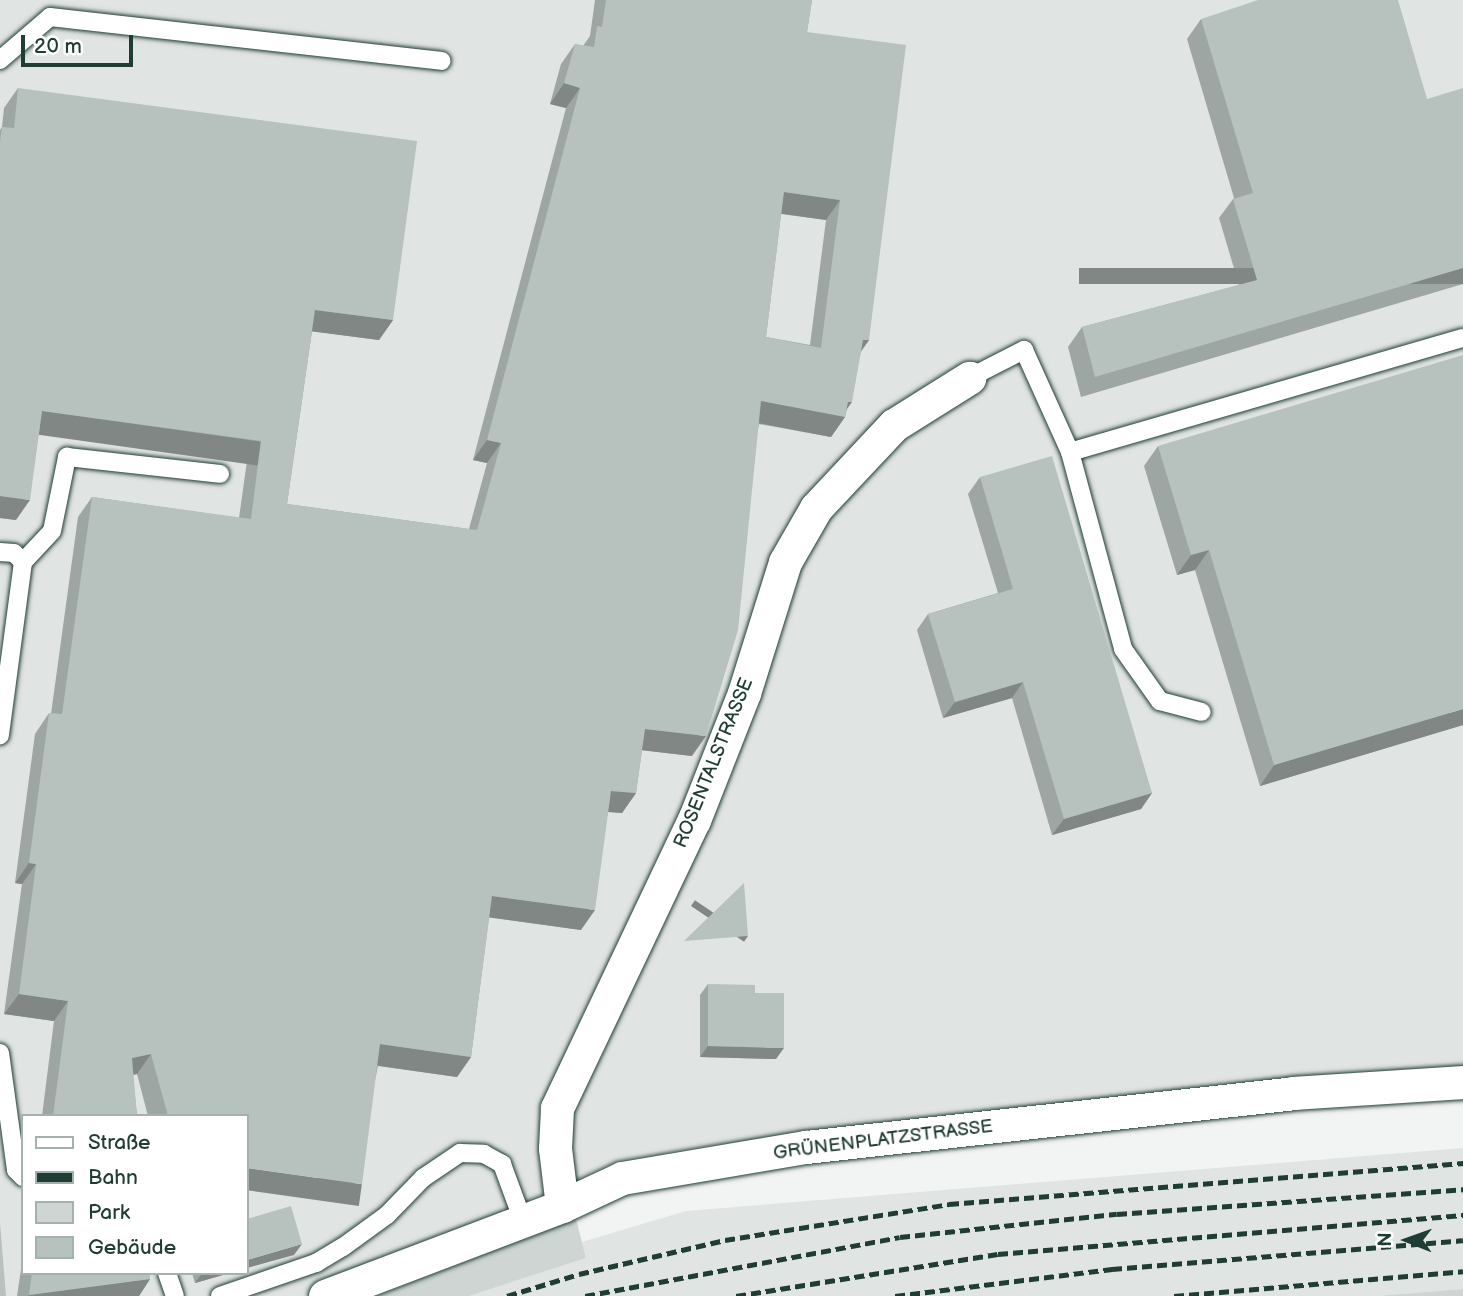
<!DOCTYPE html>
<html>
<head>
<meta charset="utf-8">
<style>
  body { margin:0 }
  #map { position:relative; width:1463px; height:1296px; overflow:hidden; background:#f2f3f3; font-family:"Balsamiq Sans",sans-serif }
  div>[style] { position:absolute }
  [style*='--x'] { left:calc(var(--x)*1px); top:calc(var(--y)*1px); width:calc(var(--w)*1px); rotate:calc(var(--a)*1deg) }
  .built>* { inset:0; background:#e0e4e3 }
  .green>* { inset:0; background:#ced5d3 }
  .roads { filter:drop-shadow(0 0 2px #1f3d34) drop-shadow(0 0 2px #1f3d34) }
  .service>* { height:18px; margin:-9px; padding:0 9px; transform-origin:9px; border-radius:9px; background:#fff }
  .minor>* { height:33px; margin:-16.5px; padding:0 16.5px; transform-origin:16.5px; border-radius:16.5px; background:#fff }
  .rail>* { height:5px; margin-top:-2.5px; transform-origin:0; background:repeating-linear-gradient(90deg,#1f3d34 0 10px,transparent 0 15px) }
  .wall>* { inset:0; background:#9da6a3 }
  .shaded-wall>* { inset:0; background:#808784; transform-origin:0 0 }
  .building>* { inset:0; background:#b7c1bd }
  span { translate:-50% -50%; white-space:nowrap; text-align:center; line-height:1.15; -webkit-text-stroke:5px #fff; paint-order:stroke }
  .street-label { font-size:19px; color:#1f3d34 }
  .legend { position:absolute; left:21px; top:1114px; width:228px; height:161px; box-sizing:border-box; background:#fff; border:2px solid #a5b1ae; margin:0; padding:9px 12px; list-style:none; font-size:21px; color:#1f3d34 }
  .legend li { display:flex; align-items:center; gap:14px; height:35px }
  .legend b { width:35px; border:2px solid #a5b1ae }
  .north { position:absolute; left:1372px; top:1205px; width:70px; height:70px; -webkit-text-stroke:5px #fff; paint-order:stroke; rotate:271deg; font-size:19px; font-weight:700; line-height:28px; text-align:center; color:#1f3d34 }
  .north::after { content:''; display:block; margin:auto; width:24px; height:32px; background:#1f3d34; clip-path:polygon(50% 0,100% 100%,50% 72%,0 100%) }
  .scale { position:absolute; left:21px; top:35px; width:112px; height:32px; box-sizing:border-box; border:4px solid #1f3d34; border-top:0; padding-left:9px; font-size:21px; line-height:24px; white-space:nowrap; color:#1f3d34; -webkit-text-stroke:5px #fff; paint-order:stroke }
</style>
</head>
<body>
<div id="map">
  <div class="built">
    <i style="clip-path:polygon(evenodd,0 0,1463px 0,1463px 1066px,1092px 1100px,712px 1145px,618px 1161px,305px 1296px,0 1296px,0 0,23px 1116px,247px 1116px,247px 1273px,23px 1273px,23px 1116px)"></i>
    <i style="clip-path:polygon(1463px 1148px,1463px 1289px,1377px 1296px,469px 1296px,586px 1258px,582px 1242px,686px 1211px)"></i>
  </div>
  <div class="green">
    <i style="clip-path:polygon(576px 1219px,586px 1258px,469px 1296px,377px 1296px)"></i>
    <i style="clip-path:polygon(1463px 1289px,1463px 1296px,1377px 1296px)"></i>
  </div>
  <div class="roads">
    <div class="service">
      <i style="--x:0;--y:60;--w:66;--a:-40.7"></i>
      <i style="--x:50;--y:17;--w:394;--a:6.4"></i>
      <i style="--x:969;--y:378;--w:62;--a:-27"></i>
      <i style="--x:1024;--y:350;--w:112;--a:65.7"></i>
      <i style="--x:1070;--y:452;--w:204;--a:74.9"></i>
      <i style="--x:1123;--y:649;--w:64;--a:54.6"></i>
      <i style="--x:1160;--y:701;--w:43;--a:14.7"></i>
      <i style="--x:1070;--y:452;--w:409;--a:-16.2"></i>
      <i style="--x:0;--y:552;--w:14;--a:4"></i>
      <i style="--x:14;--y:553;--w:13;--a:45"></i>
      <i style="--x:23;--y:562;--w:175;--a:97.6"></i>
      <i style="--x:23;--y:562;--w:42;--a:-46.9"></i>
      <i style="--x:52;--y:531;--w:76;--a:-78.5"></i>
      <i style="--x:67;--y:457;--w:154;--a:6.3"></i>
      <i style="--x:0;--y:1053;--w:118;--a:82.2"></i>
      <i style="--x:16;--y:1170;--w:10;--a:45"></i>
      <i style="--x:167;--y:1273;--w:24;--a:71"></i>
      <i style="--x:220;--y:1296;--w:102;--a:-19"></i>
      <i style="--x:316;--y:1263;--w:31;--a:-31"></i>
      <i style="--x:343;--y:1247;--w:54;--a:-36"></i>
      <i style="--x:387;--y:1215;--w:52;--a:-45.8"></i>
      <i style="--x:423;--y:1178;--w:45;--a:-34"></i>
      <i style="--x:460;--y:1153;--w:24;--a:2"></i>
      <i style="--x:484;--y:1154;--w:21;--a:29"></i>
      <i style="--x:502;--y:1164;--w:61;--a:69.8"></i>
    </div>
    <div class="minor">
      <i style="--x:562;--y:1206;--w:58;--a:-96.9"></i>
      <i style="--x:555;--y:1148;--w:40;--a:-87.1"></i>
      <i style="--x:557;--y:1108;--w:319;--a:-64.6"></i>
      <i style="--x:694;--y:820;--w:136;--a:-68.5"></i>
      <i style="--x:744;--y:693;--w:137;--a:-72.6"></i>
      <i style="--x:785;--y:562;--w:62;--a:-60.1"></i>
      <i style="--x:816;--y:508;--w:114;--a:-46.8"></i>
      <i style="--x:894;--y:425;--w:89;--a:-32.1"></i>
      <i style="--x:325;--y:1296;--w:254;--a:-20.8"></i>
      <i style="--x:562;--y:1206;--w:66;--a:-25"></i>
      <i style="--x:622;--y:1178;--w:187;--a:-9.6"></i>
      <i style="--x:806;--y:1147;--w:490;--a:-6.3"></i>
      <i style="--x:1293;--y:1093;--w:170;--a:-3.7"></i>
    </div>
  </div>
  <div class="rail">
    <i style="--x:507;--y:1296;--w:75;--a:-17"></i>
    <i style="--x:579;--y:1274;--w:150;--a:-13.1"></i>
    <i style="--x:725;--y:1240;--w:227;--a:-9.1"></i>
    <i style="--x:949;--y:1204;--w:516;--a:-4.56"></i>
    <i style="--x:585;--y:1296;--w:320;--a:-10.6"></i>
    <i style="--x:900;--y:1237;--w:218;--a:-6.1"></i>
    <i style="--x:1117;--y:1214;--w:347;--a:-4.1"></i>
    <i style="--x:736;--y:1296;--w:265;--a:-9.1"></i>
    <i style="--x:998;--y:1254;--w:467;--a:-4.8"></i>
    <i style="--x:895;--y:1296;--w:219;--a:-7.1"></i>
    <i style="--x:1112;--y:1269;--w:352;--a:-4.7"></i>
    <i style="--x:1174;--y:1296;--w:290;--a:-4.9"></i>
  </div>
  <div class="wall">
    <i style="clip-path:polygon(evenodd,595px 0,812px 0,807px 32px,869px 340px,861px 351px,845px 417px,831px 437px,759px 424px,692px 756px,642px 750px,636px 793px,622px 813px,608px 812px,581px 930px,489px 917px,471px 1057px,457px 1077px,378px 1066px,348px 1204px,247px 1116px,148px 1116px,137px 1074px,133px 1075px,137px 1116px,42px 1116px,54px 1021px,4px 1014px,22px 884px,15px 883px,35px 734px,49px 713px,51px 714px,78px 517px,92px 497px,239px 518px,247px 461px,39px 433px,16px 520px,0 518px,0 130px,2px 127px,4px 108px,18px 88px,393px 320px,379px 340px,312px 331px,287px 504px,469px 529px,487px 463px,473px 460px,566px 108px,550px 104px,561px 64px,575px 44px,583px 46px,590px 36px,595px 0,781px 214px,826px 220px,810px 345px,766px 337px,781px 214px)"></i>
    <i style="clip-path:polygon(1201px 19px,1463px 284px,1081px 397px,1068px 347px,1082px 327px,1239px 285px,1219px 218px,1233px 199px,1234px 198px,1187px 39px)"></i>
    <i style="clip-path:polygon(1158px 446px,1463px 725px,1260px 786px,1195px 570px,1177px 575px,1144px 466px)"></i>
    <i style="clip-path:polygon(980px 477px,1152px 793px,1141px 809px,1052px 835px,1012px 698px,943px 718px,917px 630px,928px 614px,998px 593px,968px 494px)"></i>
    <i style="clip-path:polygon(708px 984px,776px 1059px,700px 1057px,700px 995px)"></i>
    <i style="clip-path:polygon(23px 1256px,23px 1273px,150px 1273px,150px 1279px,139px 1296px,17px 1296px)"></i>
    <i style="clip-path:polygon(192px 1273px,230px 1273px,195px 1283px)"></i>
  </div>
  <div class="shaded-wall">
    <i style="clip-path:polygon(564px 83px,580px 88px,566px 108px,550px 104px)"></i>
    <i style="clip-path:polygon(784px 192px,840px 200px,826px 220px,770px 212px)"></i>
    <i style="left:1463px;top:268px;width:16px;height:384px;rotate:90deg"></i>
    <i style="clip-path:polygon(315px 310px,393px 320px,379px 340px,301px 330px)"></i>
    <i style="clip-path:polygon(863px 340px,869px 340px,855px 360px)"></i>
    <i style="clip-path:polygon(761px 401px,848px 402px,852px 402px,842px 416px,845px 417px,831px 437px,747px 421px)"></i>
    <i style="left:42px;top:411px;width:221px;height:24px;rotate:8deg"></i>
    <i style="clip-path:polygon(487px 440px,501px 443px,487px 463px,473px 460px)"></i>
    <i style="clip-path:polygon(0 496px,30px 500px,16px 520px,0 518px)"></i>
    <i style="clip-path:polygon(1209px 550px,1195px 570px,1177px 575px,1191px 555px)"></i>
    <i style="clip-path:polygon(1023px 682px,1012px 698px,943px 718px,955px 702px)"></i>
    <i style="clip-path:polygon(1463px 709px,1463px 725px,1260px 786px,1274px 765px)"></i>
    <i style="clip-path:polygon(645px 729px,706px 736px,692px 756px,631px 749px)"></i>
    <i style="clip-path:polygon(611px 791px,636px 793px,622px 813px,597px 811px)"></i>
    <i style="clip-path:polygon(1152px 793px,1141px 809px,1052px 835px,1064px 819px)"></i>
    <i style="clip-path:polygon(29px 863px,36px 864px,22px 884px,15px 883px)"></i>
    <i style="clip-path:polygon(492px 896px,595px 910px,581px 930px,478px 916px)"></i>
    <i style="left:748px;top:936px;width:7px;height:64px;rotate:124deg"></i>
    <i style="clip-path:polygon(19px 994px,68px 1001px,54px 1021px,4px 1014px)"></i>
    <i style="clip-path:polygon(380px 1044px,471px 1057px,457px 1077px,366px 1064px)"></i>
    <i style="clip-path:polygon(708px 1046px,784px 1048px,776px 1059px,700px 1057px)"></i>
    <i style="clip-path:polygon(151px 1054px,137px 1074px,118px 1078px,132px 1058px)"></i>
    <i style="left:247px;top:1168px;width:116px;height:22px;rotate:8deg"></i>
    <i style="clip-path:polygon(302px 1244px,294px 1255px,247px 1268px,247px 1260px)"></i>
    <i style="clip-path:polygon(202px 1273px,230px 1273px,195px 1283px)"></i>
    <i style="clip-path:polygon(150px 1279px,139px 1296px,28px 1296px,29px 1295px)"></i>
  </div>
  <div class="building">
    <i style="clip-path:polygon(evenodd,606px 0,812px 0,807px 32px,906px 45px,869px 340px,863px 340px,852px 402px,848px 402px,845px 417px,761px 401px,738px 630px,706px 736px,645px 729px,636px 793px,611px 791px,595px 910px,492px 896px,471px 1057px,380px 1044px,362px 1184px,247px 1168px,247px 1116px,168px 1116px,151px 1054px,132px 1058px,137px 1116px,53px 1116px,68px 1001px,19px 994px,36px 864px,29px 863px,49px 713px,62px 714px,92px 497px,251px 519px,261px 441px,42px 411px,30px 500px,0 496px,0 141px,2px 127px,14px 128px,18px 88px,417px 141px,393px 320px,315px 310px,287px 504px,477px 530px,501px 443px,487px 440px,580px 88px,564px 83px,575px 44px,594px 47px,597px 26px,602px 27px,606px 0,784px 192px,840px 200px,821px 348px,766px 337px,784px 192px)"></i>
    <i style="clip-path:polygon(1258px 0,1398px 0,1427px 99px,1463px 88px,1463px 268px,1095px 377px,1082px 327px,1257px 280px,1233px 199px,1253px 193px,1201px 19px)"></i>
    <i style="clip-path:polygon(1463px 355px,1463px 709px,1274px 765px,1209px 550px,1191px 555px,1158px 446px)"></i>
    <i style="clip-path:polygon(1052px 456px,1152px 793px,1064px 819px,1023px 682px,955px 702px,928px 614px,1013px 589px,980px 477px)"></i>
    <i style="clip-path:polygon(744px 883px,748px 936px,684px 941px)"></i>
    <i style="clip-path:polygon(708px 984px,755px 985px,755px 993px,784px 993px,784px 1048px,708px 1046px)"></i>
    <i style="clip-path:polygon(291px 1206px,302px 1244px,247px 1260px,247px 1219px)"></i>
    <i style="clip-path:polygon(0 1223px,6px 1296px,0 1296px)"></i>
    <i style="clip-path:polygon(32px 1273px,150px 1273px,150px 1279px,29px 1295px)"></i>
  </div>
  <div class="street-label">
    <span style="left:714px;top:763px;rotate:-68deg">ROSENTALSTRASSE</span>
    <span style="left:883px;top:1140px;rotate:-7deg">GRÜNENPLATZSTRASSE</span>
  </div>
  <ul class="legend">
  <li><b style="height:9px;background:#fff"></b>Straße</li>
  <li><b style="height:9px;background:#1f3d34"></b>Bahn</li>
  <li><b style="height:19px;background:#ced5d3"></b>Park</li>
  <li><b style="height:19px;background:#b7c1bd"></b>Gebäude</li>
  </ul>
  <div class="north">N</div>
  <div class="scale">20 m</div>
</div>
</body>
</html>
